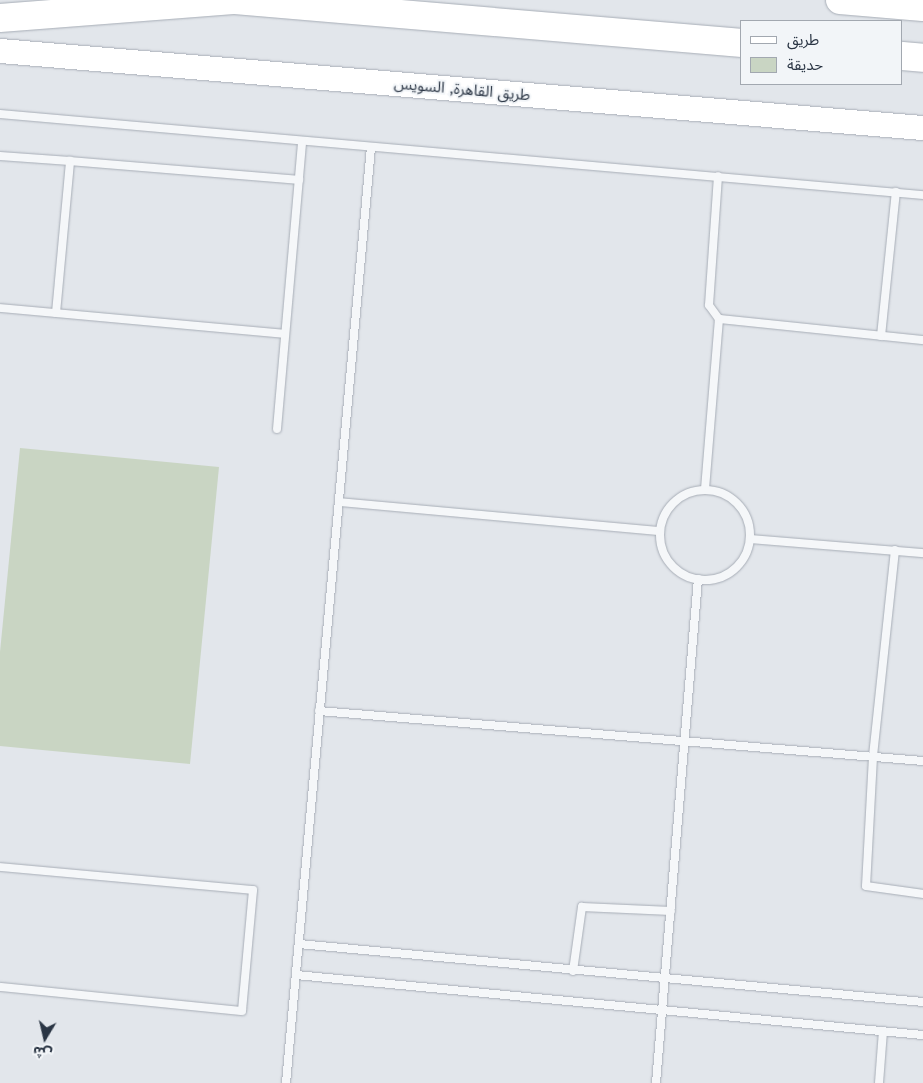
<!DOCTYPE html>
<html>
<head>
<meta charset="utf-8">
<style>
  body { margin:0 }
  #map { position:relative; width:923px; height:1083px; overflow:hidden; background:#e2e6eb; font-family:"Work Sans","Noto Sans Arabic",sans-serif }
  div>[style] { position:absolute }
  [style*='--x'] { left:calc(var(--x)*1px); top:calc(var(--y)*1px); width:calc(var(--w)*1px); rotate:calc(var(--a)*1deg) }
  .green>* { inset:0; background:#c9d5c3 }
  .roads { filter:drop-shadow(0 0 1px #a7adb6) drop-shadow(0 0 1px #a7adb6) }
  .service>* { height:8px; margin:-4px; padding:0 4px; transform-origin:4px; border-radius:4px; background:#f5f7f9 }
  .service>.ring { margin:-4px; padding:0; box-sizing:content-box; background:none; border:8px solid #f5f7f9; border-radius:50% }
  .primary>* { height:24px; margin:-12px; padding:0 12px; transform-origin:12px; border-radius:12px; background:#fff }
  .motorway>* { height:28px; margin:-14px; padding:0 14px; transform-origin:14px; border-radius:14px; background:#fff }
  span { translate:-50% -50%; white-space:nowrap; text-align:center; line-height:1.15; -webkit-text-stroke:4px #f2f5f8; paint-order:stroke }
  .street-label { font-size:15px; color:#2a3544 }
  .legend { position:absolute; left:740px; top:20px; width:162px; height:65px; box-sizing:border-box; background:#f2f5f8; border:1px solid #a2a8b0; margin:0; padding:6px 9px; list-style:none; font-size:15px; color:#2a3544 }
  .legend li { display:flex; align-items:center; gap:10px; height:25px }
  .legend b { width:25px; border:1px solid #a2a8b0 }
  .north { position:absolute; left:20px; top:1013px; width:50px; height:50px; -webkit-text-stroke:4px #f2f5f8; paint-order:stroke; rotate:189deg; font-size:14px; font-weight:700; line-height:20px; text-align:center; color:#2a3544 }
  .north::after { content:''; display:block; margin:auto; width:18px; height:22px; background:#2a3544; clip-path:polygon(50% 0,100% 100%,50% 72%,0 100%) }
</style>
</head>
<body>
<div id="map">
  <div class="green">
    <i style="clip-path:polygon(20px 448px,219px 467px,190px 764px,0 746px,0 652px)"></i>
  </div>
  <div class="roads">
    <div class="service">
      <i style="--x:0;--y:114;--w:927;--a:5.02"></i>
      <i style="--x:0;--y:156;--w:70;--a:4.1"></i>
      <i style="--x:0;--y:308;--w:286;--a:5.2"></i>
      <i style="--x:56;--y:313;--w:153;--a:-84.7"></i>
      <i style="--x:70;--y:161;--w:230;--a:4.7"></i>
      <i style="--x:719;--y:319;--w:205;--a:5.9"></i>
      <i style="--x:881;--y:336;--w:145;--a:-84.1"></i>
      <i style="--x:277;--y:429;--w:289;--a:-85"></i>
      <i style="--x:705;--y:489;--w:171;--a:-85.3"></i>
      <i style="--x:719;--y:319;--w:17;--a:-126"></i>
      <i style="--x:709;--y:305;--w:129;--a:-86"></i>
      <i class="ring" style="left:660px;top:490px;width:82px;height:82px"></i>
      <i style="--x:339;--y:502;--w:322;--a:5.2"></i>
      <i style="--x:751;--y:539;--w:173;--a:4.7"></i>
      <i style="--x:895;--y:550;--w:208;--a:96.1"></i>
      <i style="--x:873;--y:757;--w:129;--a:93.1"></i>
      <i style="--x:866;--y:886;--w:58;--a:8"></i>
      <i style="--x:319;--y:711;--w:606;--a:4.73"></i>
      <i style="--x:0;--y:867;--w:254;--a:5.2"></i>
      <i style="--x:253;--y:890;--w:121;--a:95.2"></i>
      <i style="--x:242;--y:1011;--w:243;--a:-174.3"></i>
      <i style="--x:299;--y:944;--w:627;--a:5.31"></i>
      <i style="--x:573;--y:971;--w:65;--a:-82"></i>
      <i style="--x:582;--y:907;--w:89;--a:2.6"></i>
      <i style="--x:296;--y:975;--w:630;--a:5.47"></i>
      <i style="--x:286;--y:1083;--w:940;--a:-84.81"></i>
      <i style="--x:656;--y:1083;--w:506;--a:-85.24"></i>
      <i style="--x:879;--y:1083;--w:52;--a:-85.6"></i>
    </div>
    <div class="primary">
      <i style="--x:0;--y:51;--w:926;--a:4.77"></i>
    </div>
    <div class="motorway">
      <i style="--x:235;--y:0;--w:509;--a:4.85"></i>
      <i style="--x:840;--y:0;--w:83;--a:4.8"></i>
      <i style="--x:0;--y:18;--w:237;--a:-4.4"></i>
      <i style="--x:902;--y:56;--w:21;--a:5"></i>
    </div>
  </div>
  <div class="street-label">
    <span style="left:462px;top:90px;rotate:5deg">طريق القاهرة, السويس</span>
  </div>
  <ul class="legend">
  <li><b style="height:6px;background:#fff"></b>طريق</li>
  <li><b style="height:14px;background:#c9d5c3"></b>حديقة</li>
  </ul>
  <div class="north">ش</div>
</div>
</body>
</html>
